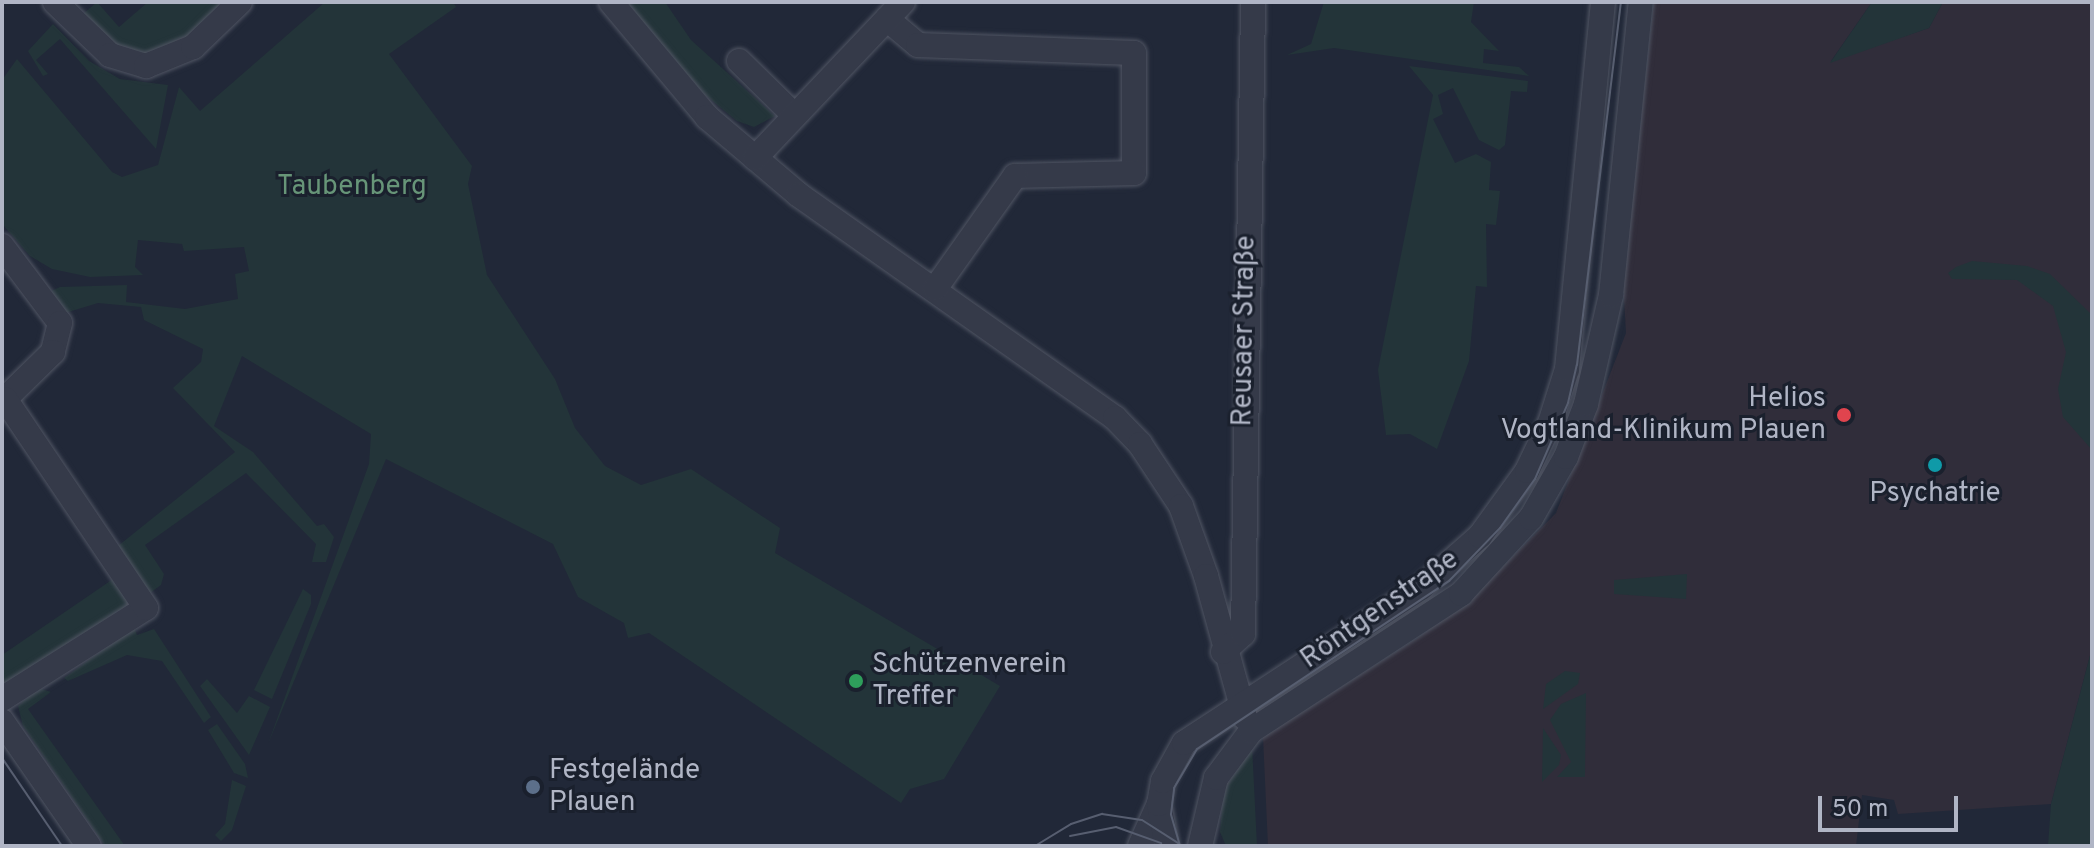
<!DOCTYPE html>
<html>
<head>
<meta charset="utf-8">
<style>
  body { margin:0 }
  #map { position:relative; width:2094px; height:848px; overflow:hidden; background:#212838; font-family:Overpass,sans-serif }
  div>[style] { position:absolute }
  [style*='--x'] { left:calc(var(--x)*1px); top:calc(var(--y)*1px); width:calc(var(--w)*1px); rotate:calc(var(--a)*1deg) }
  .medical>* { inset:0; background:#302d3a }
  .green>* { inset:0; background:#233439 }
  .roads { filter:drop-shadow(0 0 2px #505563) drop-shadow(0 0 2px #505563) }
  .minor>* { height:24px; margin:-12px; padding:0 12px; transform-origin:12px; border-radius:12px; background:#353a49 }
  .tram>* { height:2px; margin:-1px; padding:0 1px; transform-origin:1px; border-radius:1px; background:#575e70 }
  .dots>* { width:22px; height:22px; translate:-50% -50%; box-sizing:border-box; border:4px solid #1a202d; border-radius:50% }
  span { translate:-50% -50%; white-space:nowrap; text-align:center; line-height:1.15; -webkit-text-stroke:6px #1a202d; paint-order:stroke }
  .park-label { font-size:28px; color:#679578 }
  .street-label { font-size:28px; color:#b0b5c5 }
  .poi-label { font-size:28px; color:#b0b5c5 }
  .right { translate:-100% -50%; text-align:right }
  .left { translate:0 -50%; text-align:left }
  .frame { position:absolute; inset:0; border:4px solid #b0b5c5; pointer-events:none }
  .scale { position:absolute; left:1818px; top:796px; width:140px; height:36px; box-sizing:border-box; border:4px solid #b0b5c5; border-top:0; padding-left:10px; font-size:24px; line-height:28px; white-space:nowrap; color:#b0b5c5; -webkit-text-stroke:6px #1a202d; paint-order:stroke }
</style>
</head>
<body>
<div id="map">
  <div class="medical">
    <i style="clip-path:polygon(1654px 2px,1872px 2px,1831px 61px,1929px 28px,1943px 2px,2092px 2px,2092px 648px,2051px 804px,1898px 814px,1894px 800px,1862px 795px,1856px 846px,1268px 846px,1263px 737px,1419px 637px,1474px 596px,1556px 513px,1626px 333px,1623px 281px)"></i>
  </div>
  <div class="green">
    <i style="clip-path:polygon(97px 2px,119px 27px,148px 2px,230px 2px,179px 47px,128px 57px,83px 14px)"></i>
    <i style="clip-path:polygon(325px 2px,453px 2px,456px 7px,389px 54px,472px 166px,468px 184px,487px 275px,555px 379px,575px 428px,605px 466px,641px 485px,691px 469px,780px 528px,775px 553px,1000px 686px,944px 779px,910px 789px,901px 803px,649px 633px,628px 638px,624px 623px,578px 597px,553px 544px,386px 459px,268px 744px,369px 464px,371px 434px,242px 356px,214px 426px,253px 452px,317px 526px,324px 524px,334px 537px,326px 562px,312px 562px,316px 544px,246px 473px,145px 545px,164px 574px,161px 585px,150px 593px,113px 550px,235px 452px,173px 388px,201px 362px,203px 349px,144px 320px,141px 307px,98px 303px,65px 313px,49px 292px,60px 287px,127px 285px,126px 302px,185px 309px,238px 299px,235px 274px,249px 271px,244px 247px,184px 251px,182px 244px,138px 240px,135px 267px,143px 275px,90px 277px,52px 269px,30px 256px,2px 224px,2px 80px,17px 59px,112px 172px,122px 177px,158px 165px,179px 87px,200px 111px)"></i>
    <i style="clip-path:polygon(624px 2px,665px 2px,691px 40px,775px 116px,754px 127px,737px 121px,693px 85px)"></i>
    <i style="clip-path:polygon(1324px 2px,1474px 2px,1471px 22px,1499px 51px,1484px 49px,1483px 63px,1519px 67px,1529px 76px,1334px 48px,1287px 55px,1311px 44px)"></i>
    <i style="clip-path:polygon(1872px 2px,1943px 2px,1929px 28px,1830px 63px)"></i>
    <i style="clip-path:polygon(53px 24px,89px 61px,120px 79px,168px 85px,156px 149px,60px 39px,36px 60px,48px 74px,43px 76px,28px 51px)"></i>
    <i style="clip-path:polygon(1409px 66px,1528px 81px,1527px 92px,1511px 91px,1505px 145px,1499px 150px,1479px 140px,1453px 88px,1438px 95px,1443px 114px,1433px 119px,1455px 163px,1476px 154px,1491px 162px,1489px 190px,1500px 191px,1496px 225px,1486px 224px,1487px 287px,1476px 286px,1469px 361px,1437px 449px,1410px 434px,1386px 435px,1378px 370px,1433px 95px)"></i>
    <i style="clip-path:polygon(1972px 261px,2027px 266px,2050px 274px,2092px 315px,2092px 450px,2063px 417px,2058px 389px,2066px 352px,2053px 306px,2017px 280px,1952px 279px,1948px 273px,1956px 267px)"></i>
    <i style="clip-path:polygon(1687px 574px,1686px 599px,1614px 594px,1614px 580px)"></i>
    <i style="clip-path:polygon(119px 575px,128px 600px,125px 612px,7px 687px,2px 683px,2px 655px)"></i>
    <i style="clip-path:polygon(303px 589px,311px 595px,311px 604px,272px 699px,254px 690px)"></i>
    <i style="clip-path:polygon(134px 627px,137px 635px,154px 629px,211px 717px,204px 723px,162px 661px,127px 655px,68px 681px,64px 678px)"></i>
    <i style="clip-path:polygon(2092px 648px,2092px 846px,2048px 846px,2051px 804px)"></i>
    <i style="clip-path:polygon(1565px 671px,1580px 673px,1578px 684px,1543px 709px,1546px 684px)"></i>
    <i style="clip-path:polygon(207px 679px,237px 713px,249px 696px,270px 707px,249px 755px,200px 686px)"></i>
    <i style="clip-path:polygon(38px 688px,51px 692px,28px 709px,125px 846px,105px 846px,23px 726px,18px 706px)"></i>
    <i style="clip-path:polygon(1586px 693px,1585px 777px,1557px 777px,1571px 762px,1550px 720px,1561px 704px)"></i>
    <i style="clip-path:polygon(217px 724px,245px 764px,248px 778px,234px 773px,208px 730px)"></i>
    <i style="clip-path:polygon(1543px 728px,1561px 755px,1559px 765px,1542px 782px)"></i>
    <i style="clip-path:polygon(1252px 745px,1257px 846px,1226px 846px,1220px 832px,1223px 792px)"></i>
    <i style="clip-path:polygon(232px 780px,246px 786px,232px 830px,221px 841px,215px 835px,225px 824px)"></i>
  </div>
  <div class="roads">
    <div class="minor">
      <i style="--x:55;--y:2;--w:76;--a:43.9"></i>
      <i style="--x:110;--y:55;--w:38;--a:17"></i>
      <i style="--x:146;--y:66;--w:51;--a:-22"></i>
      <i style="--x:193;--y:47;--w:65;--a:-43.8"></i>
      <i style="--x:611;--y:2;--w:150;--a:50.1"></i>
      <i style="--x:707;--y:117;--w:121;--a:40.3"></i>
      <i style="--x:799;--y:195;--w:387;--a:35.2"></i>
      <i style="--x:1115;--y:418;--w:36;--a:46"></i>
      <i style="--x:1140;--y:444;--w:74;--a:56.5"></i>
      <i style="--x:1181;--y:506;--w:74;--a:70.3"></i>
      <i style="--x:1206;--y:576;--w:147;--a:74.6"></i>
      <i style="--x:887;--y:19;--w:40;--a:40"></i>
      <i style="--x:918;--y:45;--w:216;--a:2.1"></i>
      <i style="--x:1134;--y:53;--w:120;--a:90"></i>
      <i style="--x:1134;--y:173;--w:119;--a:178.6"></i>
      <i style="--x:1015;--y:176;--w:138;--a:125.3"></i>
      <i style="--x:739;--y:61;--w:78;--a:44.5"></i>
      <i style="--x:755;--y:158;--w:215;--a:-46.5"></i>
      <i style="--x:2;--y:246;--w:96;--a:53"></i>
      <i style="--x:60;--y:323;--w:30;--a:104"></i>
      <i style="--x:53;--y:352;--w:71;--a:135.6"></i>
      <i style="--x:1223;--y:652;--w:27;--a:-42"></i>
      <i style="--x:1243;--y:634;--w:632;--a:-89.09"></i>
      <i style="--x:2;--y:699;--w:170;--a:-32.3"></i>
      <i style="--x:146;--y:608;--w:252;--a:-124"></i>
      <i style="--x:2;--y:721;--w:152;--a:55.2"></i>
      <i style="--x:1140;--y:846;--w:44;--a:-65.8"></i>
      <i style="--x:1167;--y:846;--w:43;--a:-100.8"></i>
      <i style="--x:1159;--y:804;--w:23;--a:-80"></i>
      <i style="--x:1163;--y:781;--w:43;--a:-61.1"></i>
      <i style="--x:1184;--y:743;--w:283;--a:-33.2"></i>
      <i style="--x:1421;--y:588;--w:79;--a:-41.4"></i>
      <i style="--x:1480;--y:536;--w:80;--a:-54.1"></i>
      <i style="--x:1527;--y:471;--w:53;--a:-64.4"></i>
      <i style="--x:1550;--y:423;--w:57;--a:-72.5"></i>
      <i style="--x:1567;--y:369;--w:369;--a:-84.4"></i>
      <i style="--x:1200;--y:846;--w:70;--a:-76.8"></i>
      <i style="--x:1216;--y:778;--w:59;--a:-53.3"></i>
      <i style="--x:1251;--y:731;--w:251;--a:-33.1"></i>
      <i style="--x:1461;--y:594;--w:103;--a:-47.4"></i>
      <i style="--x:1531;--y:518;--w:70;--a:-60.2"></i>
      <i style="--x:1566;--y:457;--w:57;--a:-69.3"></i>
      <i style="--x:1586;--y:404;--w:112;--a:-77.1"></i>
      <i style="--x:1611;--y:295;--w:295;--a:-84.2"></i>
    </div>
  </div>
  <div class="tram">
    <i style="--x:2;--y:758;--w:107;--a:55.7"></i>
    <i style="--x:1070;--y:836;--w:47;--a:-11.1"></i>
    <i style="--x:1116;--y:827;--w:48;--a:19.6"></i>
    <i style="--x:1035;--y:846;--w:42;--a:-31.4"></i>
    <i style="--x:1071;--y:824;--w:33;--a:-18"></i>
    <i style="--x:1102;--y:814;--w:40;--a:8.5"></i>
    <i style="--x:1142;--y:820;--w:43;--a:32.6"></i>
    <i style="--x:1180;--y:846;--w:33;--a:-106"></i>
    <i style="--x:1171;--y:814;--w:26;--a:-83"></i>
    <i style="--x:1174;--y:788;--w:45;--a:-59.5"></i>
    <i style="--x:1197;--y:749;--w:303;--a:-33.7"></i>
    <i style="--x:1449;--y:581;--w:74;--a:-46.1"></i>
    <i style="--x:1500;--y:528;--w:60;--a:-54.5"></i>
    <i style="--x:1535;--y:479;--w:83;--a:-66.5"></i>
    <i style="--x:1568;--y:403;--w:39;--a:-77"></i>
    <i style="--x:1577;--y:365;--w:366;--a:-83.1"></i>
  </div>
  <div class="dots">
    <i style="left:1844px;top:415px;background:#e0444e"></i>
    <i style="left:1935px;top:465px;background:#0f9aa8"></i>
    <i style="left:856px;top:681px;background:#2e9e5b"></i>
    <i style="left:533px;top:787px;background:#5c6f8a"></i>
  </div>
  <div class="park-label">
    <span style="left:352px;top:187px">Taubenberg</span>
  </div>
  <div class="street-label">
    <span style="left:1245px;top:331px;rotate:-89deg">Reusaer Straße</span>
    <span style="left:1380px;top:610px;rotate:-35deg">Röntgenstraße</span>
  </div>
  <div class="poi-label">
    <span class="right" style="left:1826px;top:415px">Helios<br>Vogtland-Klinikum Plauen</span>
    <span style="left:1935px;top:494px">Psychatrie</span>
    <span class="left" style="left:872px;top:681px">Schützenverein<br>Treffer</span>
    <span class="left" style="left:549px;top:787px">Festgelände<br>Plauen</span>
  </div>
  <div class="frame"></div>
  <div class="scale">50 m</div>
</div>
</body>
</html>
